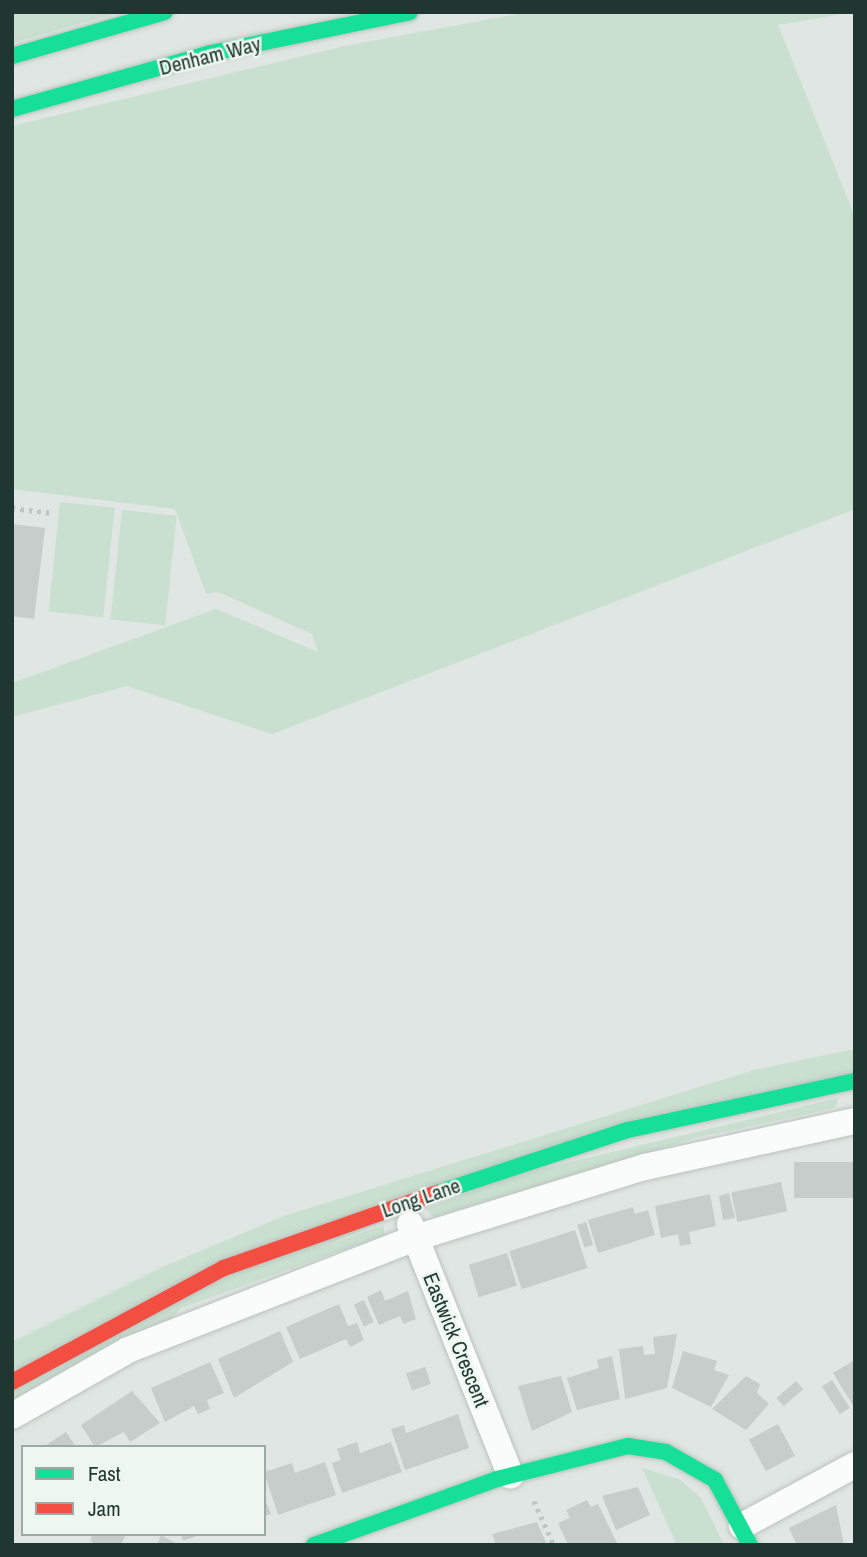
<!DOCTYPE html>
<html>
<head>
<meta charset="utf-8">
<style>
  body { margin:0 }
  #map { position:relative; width:867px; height:1557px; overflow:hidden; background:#e0e6e3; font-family:"Archivo Narrow",sans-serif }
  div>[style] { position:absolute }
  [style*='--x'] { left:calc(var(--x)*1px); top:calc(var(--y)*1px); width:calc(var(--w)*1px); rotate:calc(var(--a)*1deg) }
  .green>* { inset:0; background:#c9dfcf; transform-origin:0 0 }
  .building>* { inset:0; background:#c7cdca; transform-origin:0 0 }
  .path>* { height:4.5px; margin-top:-2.25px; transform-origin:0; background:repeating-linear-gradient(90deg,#bec7c4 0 3.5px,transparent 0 8.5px) }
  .roads { filter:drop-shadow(0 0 2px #b9c2be) drop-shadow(0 0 2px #b9c2be) }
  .street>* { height:26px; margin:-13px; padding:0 13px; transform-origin:13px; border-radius:13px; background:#fafbfb }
  .fast>* { height:16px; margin:-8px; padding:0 8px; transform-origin:8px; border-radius:8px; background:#16e098 }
  .jam>* { height:16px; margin:-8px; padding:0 8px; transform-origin:8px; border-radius:8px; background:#f24e42 }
  span { translate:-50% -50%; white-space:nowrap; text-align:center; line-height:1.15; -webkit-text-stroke:5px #edf6f1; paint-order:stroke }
  .street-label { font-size:21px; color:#1f3730 }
  .frame { position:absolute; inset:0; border:14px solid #1f3730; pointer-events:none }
  .legend { position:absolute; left:21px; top:1445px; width:245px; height:91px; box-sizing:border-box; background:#edf6f1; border:2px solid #9baaa4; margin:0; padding:9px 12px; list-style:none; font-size:21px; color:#1f3730 }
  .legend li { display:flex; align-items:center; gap:14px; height:35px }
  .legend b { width:35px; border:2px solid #9baaa4 }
</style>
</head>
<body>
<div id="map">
  <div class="green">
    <i style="clip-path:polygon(12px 12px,121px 12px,12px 43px)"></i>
    <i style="clip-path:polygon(529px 12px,855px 12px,778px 25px,855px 217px,855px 509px,272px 734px,127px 686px,12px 717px,12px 683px,216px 609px,318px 652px,312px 634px,218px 592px,206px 594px,175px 509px,12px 489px,12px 126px,349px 45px)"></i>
    <i style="left:60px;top:502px;width:55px;height:110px;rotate:6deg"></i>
    <i style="left:122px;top:510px;width:55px;height:110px;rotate:6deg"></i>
    <i style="clip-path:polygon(855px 1049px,855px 1074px,621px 1124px,12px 1374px,12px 1342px,160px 1268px,284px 1216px,754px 1070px)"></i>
    <i style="clip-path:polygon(838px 1098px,835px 1108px,699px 1137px,434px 1217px,426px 1209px,512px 1176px)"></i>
    <i style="clip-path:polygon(383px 1225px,385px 1235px,181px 1308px,171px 1320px,12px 1406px,12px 1389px,154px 1307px)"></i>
    <i style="clip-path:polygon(642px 1468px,679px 1479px,701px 1498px,724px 1545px,677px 1545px)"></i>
  </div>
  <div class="building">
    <i style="clip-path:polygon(12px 524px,45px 528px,34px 619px,12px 616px)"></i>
    <i style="left:855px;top:1162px;width:36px;height:61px;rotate:90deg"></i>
    <i style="left:781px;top:1182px;width:30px;height:51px;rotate:78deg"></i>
    <i style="clip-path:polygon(729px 1193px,735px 1218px,723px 1220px,719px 1196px)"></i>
    <i style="clip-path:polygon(710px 1194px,716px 1226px,689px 1232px,691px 1244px,680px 1246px,678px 1234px,661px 1238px,655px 1206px)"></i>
    <i style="clip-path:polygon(633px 1207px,635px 1214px,648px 1210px,655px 1235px,598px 1253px,588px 1220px)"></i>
    <i style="left:586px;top:1222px;width:24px;height:9px;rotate:73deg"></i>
    <i style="left:575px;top:1230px;width:40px;height:69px;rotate:72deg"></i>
    <i style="left:507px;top:1253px;width:34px;height:40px;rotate:73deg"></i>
    <i style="clip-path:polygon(381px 1290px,385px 1301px,408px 1291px,416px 1319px,403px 1324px,400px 1316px,379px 1325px,367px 1297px)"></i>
    <i style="left:364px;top:1300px;width:24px;height:11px;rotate:66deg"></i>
    <i style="clip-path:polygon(339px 1304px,348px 1326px,357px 1323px,364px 1340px,350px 1347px,346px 1339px,300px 1359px,286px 1327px)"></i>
    <i style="clip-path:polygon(280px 1331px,293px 1362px,234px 1398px,218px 1359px)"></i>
    <i style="clip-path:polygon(677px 1334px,667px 1388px,625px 1399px,619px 1349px,643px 1346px,644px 1355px,655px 1354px,653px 1337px)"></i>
    <i style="clip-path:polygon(683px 1351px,717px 1361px,714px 1370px,729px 1375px,711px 1407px,672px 1388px)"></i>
    <i style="clip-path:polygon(612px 1356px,620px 1399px,577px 1410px,567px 1378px,599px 1368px,597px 1360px)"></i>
    <i style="clip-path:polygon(855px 1360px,855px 1409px,833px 1373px)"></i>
    <i style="clip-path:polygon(210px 1362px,224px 1393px,207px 1400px,210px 1409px,198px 1414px,194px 1406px,165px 1422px,151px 1388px)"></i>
    <i style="left:425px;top:1367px;width:18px;height:20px;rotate:71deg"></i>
    <i style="clip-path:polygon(561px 1376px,572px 1412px,532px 1431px,518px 1386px)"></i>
    <i style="clip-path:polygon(746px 1376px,760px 1384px,757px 1393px,769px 1404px,746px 1430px,712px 1409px)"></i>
    <i style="left:832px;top:1380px;width:33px;height:12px;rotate:57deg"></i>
    <i style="left:796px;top:1381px;width:11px;height:26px;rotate:49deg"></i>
    <i style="clip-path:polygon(132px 1391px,160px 1423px,130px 1442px,124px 1432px,95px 1447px,81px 1425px)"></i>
    <i style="clip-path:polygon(458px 1414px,469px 1448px,405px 1470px,391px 1429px,404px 1425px,406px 1433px)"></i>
    <i style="left:778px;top:1424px;width:36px;height:33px;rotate:62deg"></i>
    <i style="clip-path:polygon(66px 1432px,76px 1447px,43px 1447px)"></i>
    <i style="clip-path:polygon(357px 1442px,360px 1453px,391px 1442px,402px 1472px,342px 1493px,332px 1463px,341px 1460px,337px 1449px)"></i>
    <i style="clip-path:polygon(325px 1462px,336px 1495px,278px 1515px,264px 1472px,292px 1463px,295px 1473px)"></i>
    <i style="clip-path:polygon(638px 1487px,650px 1515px,616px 1530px,602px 1496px)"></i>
    <i style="clip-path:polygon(264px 1497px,271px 1514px,264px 1516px)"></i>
    <i style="clip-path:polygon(587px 1500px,591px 1507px,598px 1504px,617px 1543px,568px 1545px,558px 1523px,570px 1518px,566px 1510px)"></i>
    <i style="clip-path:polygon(836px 1505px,844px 1545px,797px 1545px,789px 1528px)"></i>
    <i style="clip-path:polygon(537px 1522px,547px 1545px,496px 1545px,492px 1534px)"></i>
    <i style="clip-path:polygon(93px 1534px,126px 1534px,121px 1545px,98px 1545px,90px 1541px)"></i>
    <i style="clip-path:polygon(181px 1534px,199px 1534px,199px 1535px,183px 1541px)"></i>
    <i style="clip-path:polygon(161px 1535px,179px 1545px,157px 1545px)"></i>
  </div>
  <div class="path">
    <i style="--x:12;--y:508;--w:39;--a:7"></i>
    <i style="--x:534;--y:1501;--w:48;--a:65.6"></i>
  </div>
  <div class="roads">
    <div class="street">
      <i style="--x:410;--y:1224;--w:271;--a:68.2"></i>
      <i style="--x:12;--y:1416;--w:133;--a:-29.6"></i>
      <i style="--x:128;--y:1350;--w:308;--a:-21.3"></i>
      <i style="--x:415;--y:1238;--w:241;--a:-17.2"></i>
      <i style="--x:645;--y:1167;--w:215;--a:-12.4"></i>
      <i style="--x:742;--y:1526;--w:128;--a:-28.4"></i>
    </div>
    <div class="fast">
      <i style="--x:12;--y:56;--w:159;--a:-16"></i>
      <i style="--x:12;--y:109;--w:207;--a:-15.7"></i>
      <i style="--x:211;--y:53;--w:203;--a:-11.6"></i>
      <i style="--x:437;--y:1193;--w:201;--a:-18.3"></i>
      <i style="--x:628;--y:1130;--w:232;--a:-12.2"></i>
      <i style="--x:314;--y:1545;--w:195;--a:-19.8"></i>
      <i style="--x:497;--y:1479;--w:135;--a:-14.1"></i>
      <i style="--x:628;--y:1446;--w:38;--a:9"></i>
      <i style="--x:666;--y:1452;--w:56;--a:29.7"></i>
      <i style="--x:715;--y:1480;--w:74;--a:61.7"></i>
    </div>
    <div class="jam">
      <i style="--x:12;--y:1382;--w:241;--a:-28.3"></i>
      <i style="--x:224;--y:1268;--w:226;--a:-19.4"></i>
    </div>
  </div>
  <div class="street-label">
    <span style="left:210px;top:56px;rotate:-14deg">Denham Way</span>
    <span style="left:421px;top:1198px;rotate:-19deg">Long Lane</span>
    <span style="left:456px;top:1340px;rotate:68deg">Eastwick Crescent</span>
  </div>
  <div class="frame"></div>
  <ul class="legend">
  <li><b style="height:9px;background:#16e098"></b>Fast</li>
  <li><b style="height:9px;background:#f24e42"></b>Jam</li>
  </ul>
</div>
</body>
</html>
